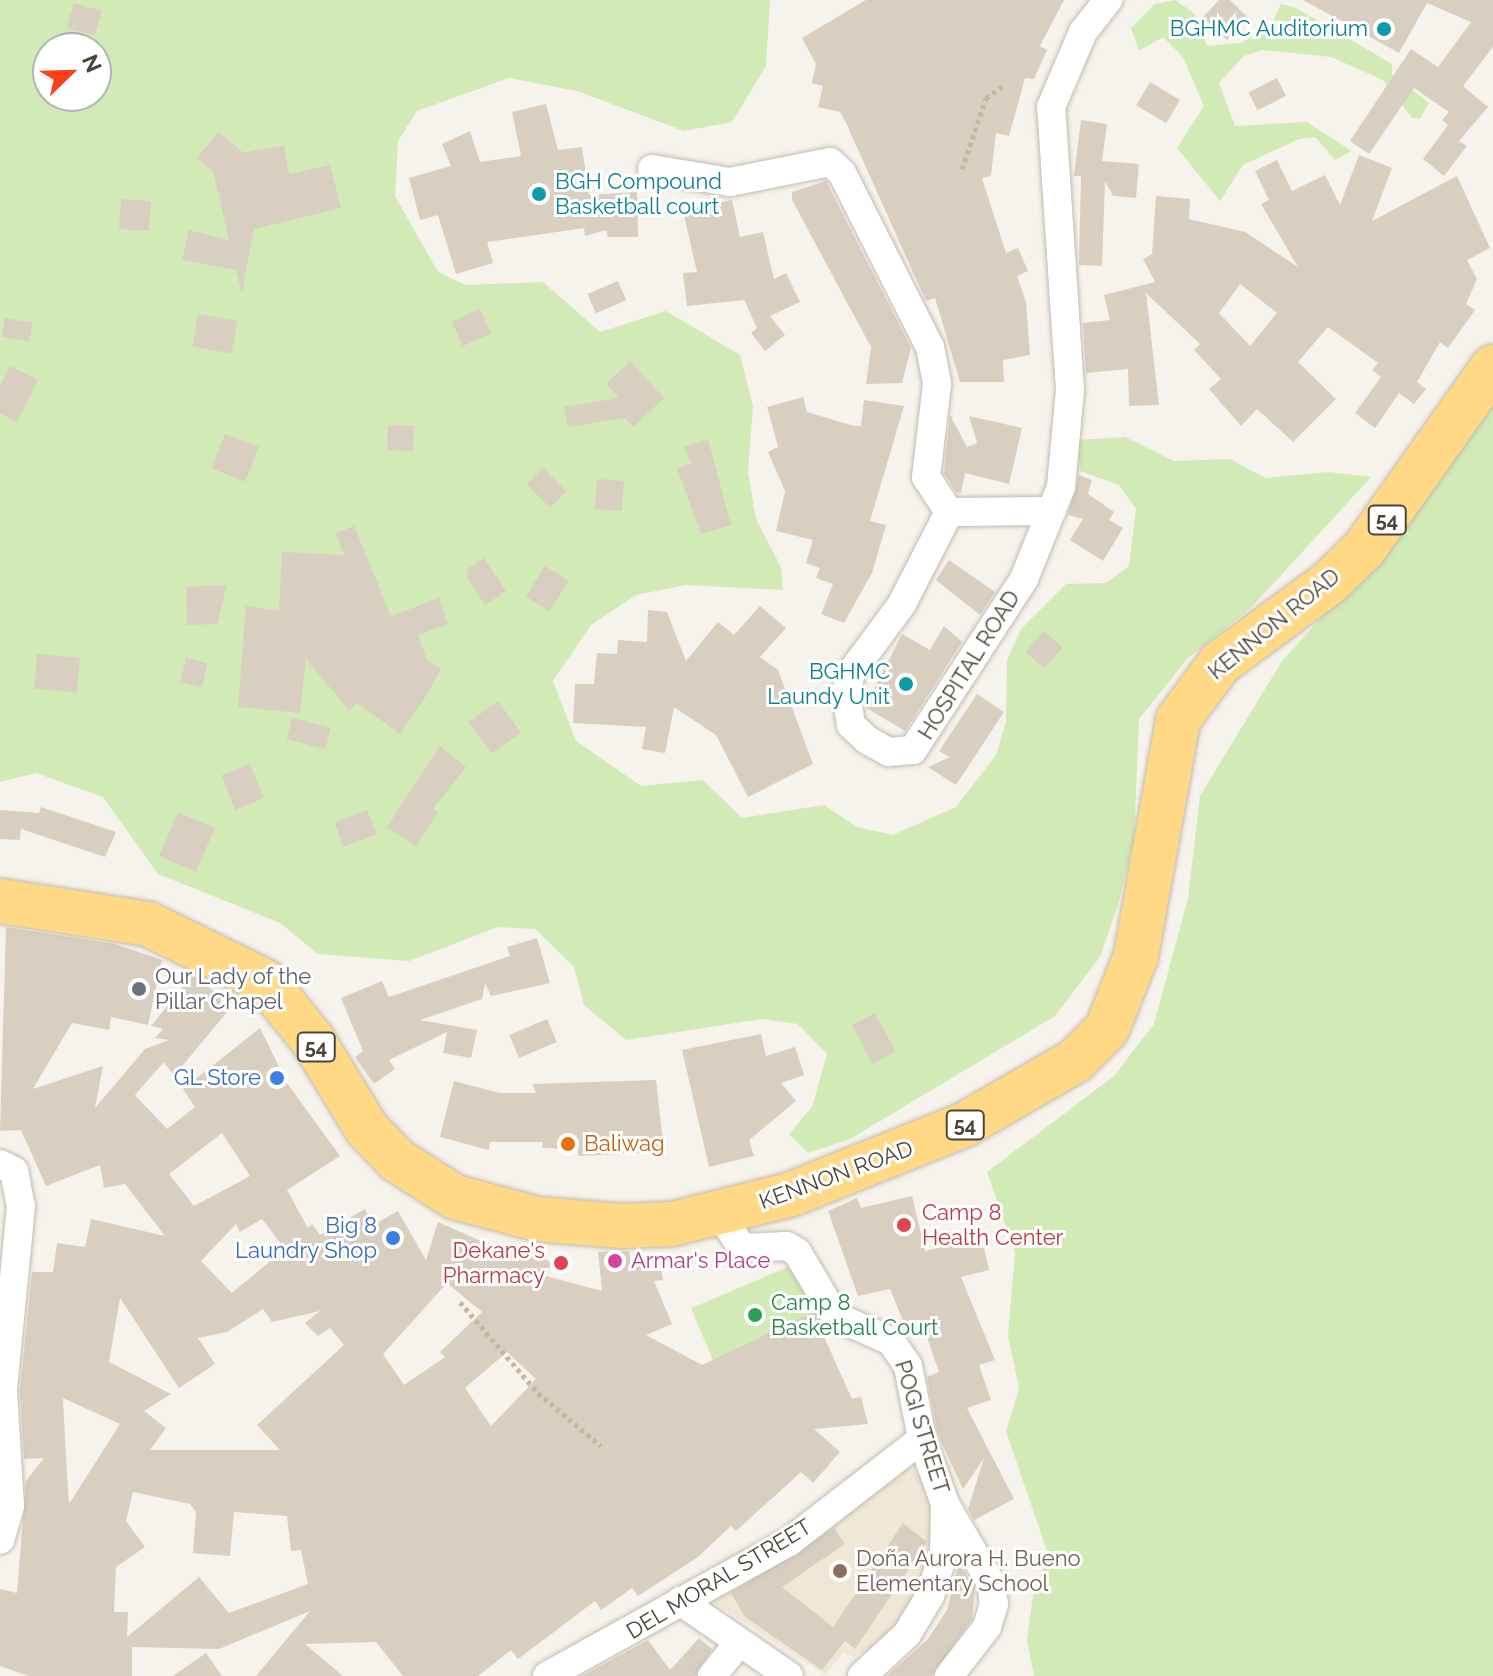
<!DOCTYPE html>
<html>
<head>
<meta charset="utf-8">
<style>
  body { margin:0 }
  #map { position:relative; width:1493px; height:1676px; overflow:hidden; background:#f6f3ec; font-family:Raleway,sans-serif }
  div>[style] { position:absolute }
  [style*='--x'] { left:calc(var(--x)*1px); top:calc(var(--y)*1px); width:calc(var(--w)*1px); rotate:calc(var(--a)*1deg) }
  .education>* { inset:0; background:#efe8d6 }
  .green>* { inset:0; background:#d2eab5; transform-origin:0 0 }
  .building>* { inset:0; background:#d8cfc1; transform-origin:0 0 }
  .path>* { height:5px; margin-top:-2.5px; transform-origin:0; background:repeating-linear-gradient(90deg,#c4b79f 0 4px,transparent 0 8px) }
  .roads { filter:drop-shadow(0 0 2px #c2bbae) drop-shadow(0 0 2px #c2bbae) }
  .minor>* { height:28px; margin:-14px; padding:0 14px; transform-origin:14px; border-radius:14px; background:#fff }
  .trunk>* { height:44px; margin:-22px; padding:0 22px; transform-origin:22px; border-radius:22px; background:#ffd985 }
  .dots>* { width:22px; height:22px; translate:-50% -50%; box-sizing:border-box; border:4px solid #fff; border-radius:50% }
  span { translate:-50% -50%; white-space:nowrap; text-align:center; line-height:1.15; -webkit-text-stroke:6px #fff; paint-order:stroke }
  .shield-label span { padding:2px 6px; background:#fff; border:2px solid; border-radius:6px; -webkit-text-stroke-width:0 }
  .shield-label { font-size:20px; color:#4b4439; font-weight:700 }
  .culture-label { font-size:22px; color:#0d838f }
  .right { translate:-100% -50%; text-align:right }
  .left { translate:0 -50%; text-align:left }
  .street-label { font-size:22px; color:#4b4439 }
  .worship-label { font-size:22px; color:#5b616d }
  .shop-label { font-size:22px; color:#366cbe }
  .food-label { font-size:22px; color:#c56008 }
  .health-label { font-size:22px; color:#be3a42 }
  .hotel-label { font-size:22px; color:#b23c85 }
  .leisure-label { font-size:22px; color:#27864d }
  .education-label { font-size:22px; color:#785e54 }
  .north { position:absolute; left:32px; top:32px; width:80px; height:80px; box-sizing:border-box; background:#fff; border:2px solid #b7b4b0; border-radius:50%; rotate:67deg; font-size:22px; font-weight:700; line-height:32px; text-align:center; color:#4b4439 }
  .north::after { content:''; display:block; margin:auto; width:28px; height:36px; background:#fc3f1d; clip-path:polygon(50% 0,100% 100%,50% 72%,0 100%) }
</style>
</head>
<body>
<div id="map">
  <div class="education">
    <i style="clip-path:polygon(903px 1465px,915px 1469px,927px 1491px,932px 1517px,927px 1562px,902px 1623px,878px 1645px,853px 1657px,843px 1653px,825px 1675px,715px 1603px,713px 1598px)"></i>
  </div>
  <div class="green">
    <i style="clip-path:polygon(evenodd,0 0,770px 0,766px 66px,732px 122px,684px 131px,577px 91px,509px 78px,417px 111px,398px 141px,395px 196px,438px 272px,466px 285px,543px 282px,600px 332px,666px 311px,740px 355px,753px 406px,748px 472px,756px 519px,781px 567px,783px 590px,686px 585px,636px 595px,591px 625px,553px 681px,576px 741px,641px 786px,703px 780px,742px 818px,824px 805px,857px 827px,893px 835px,956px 807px,996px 755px,1006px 722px,1007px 660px,1021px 629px,1066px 584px,1106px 583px,1129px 566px,1136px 509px,1119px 485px,1080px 471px,1077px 440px,1125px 437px,1174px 461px,1230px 459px,1265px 478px,1329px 472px,1371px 477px,1251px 608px,1188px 658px,1139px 719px,1134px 841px,1118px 905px,1100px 957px,1055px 1016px,850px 1139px,808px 1153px,789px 1134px,812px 1107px,827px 1054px,798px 1024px,762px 1019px,626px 1040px,584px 1005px,574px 967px,535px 929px,498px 927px,409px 961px,318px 954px,280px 923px,158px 874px,103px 797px,36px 773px,0 782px,0 0,48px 48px,96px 48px,96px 96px,48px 96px,48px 48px)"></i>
    <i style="clip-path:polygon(1175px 0,1195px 14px,1207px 46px,1241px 43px,1270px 27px,1281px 4px,1296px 8px,1392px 64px,1392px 74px,1429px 103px,1420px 119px,1412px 118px,1383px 80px,1331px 57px,1262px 50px,1244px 56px,1219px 83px,1235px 126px,1307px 122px,1352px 151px,1335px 160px,1315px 137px,1299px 139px,1243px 165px,1220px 201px,1177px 148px,1204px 106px,1183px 57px,1163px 37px,1139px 51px,1131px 28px,1155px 4px)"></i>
    <i style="clip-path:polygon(1493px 391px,1493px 1676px,1034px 1676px,1027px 1640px,1033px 1595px,1048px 1554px,1006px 1431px,1019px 1389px,1008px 1335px,1015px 1253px,987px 1172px,1114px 1076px,1154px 1024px,1188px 898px,1200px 796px,1282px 661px,1366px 568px)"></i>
    <i style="left:795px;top:1264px;width:65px;height:113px;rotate:67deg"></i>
  </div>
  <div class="building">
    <i style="clip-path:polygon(866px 0,1064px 0,1040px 46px,1047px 50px,1034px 79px,1025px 78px,1009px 136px,996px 133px,991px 176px,982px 178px,1006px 253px,1018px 248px,1028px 271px,1017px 276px,1026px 302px,1030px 355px,1003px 360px,1004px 382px,960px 382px,935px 298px,926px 301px,846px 123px,840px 112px,818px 107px,823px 86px,812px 83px,816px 64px,802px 38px)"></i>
    <i style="clip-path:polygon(1219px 0,1230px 0,1248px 18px,1227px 40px,1203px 17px)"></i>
    <i style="clip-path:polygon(1303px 0,1493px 0,1493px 47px,1463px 86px,1488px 107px,1459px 141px,1467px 146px,1444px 176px,1423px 159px,1448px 125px,1442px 120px,1449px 112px,1414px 88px,1369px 154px,1350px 141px,1411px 49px,1438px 67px,1471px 22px,1427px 3px,1399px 53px)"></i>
    <i style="left:74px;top:3px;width:29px;height:26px;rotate:16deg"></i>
    <i style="left:1277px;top:78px;width:20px;height:32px;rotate:63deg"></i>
    <i style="left:1150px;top:82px;width:35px;height:27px;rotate:31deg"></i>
    <i style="clip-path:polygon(546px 104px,558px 150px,582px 147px,589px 195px,637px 192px,638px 237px,608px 237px,606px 230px,585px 236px,584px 228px,487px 242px,493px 263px,456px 274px,438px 215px,420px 220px,409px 178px,451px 166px,442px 144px,470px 131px,480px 162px,521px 156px,512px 112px)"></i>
    <i style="clip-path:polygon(1081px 120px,1107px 124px,1102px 161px,1139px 164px,1136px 198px,1113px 196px,1105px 181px,1102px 266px,1079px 265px,1081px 176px,1074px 176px)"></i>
    <i style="clip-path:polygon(218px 132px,244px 153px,284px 145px,289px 174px,330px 165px,341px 208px,254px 229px,242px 293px,236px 270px,182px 260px,189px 230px,229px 240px,213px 171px,197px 158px)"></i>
    <i style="clip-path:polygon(evenodd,1359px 155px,1392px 168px,1372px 221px,1457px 176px,1490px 248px,1467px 260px,1477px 279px,1466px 304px,1475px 310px,1448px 348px,1440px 342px,1417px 382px,1426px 389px,1414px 404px,1399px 393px,1375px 428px,1355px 413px,1381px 377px,1372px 370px,1378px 363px,1328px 327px,1298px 362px,1336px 399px,1293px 442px,1257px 409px,1241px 426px,1209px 389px,1221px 379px,1194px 350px,1200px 344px,1146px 293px,1159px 405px,1129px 406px,1128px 369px,1086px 373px,1083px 323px,1110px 320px,1104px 295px,1155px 282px,1143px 259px,1152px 254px,1156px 196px,1190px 199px,1189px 219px,1245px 232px,1298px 267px,1261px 204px,1269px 200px,1255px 171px,1277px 160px,1292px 191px,1325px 175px,1340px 205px,1359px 155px,1240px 284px,1277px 313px,1250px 346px,1219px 313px,1240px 284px)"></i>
    <i style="clip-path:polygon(826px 181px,911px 348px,902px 383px,866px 384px,871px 347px,792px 200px,792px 192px)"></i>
    <i style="left:121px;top:199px;width:30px;height:30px;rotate:4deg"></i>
    <i style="clip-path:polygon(732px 200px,740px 237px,763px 232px,774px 279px,786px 273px,800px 302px,770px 316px,785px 335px,765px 351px,751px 333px,757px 328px,744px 300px,687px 306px,683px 273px,697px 272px,683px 211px)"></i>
    <i style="left:618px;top:281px;width:21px;height:33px;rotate:67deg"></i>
    <i style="left:480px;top:309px;width:27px;height:31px;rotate:66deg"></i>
    <i style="left:198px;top:314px;width:40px;height:33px;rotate:10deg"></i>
    <i style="left:5px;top:318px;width:28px;height:19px;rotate:10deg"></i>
    <i style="clip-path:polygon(630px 361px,664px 398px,633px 427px,625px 418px,568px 427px,564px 407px,619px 398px,606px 384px)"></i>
    <i style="clip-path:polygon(10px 366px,38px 380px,17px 422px,0 413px,0 386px)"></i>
    <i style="clip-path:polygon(803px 397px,807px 412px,854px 426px,861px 426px,864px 400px,904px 406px,870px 521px,886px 525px,872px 573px,844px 623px,821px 614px,833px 584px,816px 578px,820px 568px,806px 563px,813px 540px,776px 531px,785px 491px,768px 452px,778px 447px,767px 407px)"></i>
    <i style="clip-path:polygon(950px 415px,967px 447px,977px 443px,969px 416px,1022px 428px,1009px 484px,965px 473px,961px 493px,956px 492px,944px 473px)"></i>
    <i style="left:388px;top:425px;width:26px;height:25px;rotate:2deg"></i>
    <i style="left:225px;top:434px;width:36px;height:37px;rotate:21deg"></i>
    <i style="clip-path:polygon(708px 439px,731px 525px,701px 534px,677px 468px,691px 463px,684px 447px)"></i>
    <i style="left:543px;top:468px;width:33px;height:23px;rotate:45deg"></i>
    <i style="clip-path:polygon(1079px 475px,1092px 480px,1088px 494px,1114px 512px,1109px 520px,1123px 528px,1103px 561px,1070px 540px,1083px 519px,1068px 515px)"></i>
    <i style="left:597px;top:479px;width:27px;height:30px;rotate:4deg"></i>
    <i style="clip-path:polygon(354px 526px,391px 616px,439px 598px,448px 624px,418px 635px,427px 660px,441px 669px,423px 701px,400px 734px,357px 703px,349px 710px,306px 659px,300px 713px,238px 707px,246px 606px,279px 611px,282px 552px,344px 555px,336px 533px)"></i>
    <i style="clip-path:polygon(484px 558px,506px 591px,485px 605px,467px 577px,467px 569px)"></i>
    <i style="clip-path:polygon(949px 560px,995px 592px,980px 615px,936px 580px)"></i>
    <i style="left:545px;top:566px;width:28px;height:36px;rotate:32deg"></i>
    <i style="clip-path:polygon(227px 585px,217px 624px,187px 625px,186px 587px)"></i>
    <i style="clip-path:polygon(760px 606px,786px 628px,760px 657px,778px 670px,813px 764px,748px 797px,716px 735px,674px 707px,665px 753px,642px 749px,646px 727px,573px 723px,575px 684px,594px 684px,597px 653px,617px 654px,618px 640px,647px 642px,648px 610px,667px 612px,686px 661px,718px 622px,734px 635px)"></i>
    <i style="clip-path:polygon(944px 626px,962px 642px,905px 731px,865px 707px,902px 634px,930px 650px)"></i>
    <i style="left:1044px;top:631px;width:25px;height:28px;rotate:42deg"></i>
    <i style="left:37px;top:654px;width:43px;height:35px;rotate:5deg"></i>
    <i style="left:186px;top:658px;width:22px;height:25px;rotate:13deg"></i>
    <i style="clip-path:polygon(977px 694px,1004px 712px,956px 785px,928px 767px,950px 757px,939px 751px)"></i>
    <i style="left:498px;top:701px;width:39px;height:36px;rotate:54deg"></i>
    <i style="left:292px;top:718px;width:40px;height:22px;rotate:14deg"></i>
    <i style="clip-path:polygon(440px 746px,466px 767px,433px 809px,438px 812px,416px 846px,387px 827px)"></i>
    <i style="left:250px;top:764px;width:37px;height:31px;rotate:68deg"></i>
    <i style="clip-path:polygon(41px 807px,116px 832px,105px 857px,21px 829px,20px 840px,0 839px,0 810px,39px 813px)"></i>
    <i style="left:367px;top:810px;width:26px;height:35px;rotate:69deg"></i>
    <i style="left:178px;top:812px;width:40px;height:48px;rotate:23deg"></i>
    <i style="clip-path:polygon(evenodd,6px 927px,115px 944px,162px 960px,148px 1025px,111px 1017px,109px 1030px,72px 1023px,33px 1089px,103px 1066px,95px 1108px,145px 1049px,169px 1040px,155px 1038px,163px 1029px,151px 1026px,193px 974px,232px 1006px,174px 1076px,164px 1062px,135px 1095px,167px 1129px,195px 1107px,183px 1089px,260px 1028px,287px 1083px,340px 1156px,287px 1190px,308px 1228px,312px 1224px,320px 1235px,365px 1209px,373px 1225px,398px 1211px,426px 1260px,438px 1222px,483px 1242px,534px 1251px,551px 1263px,546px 1276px,602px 1291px,598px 1252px,629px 1251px,631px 1265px,659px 1259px,663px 1280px,654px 1281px,672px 1324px,646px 1335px,702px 1365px,813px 1312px,852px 1399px,861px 1397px,868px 1424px,814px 1429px,840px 1452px,813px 1483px,801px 1472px,736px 1531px,731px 1526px,698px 1557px,638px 1596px,632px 1588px,601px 1610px,595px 1601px,518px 1659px,511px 1650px,478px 1676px,403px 1676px,376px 1642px,305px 1644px,343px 1676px,256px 1676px,310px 1611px,219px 1649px,132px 1647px,132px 1676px,28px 1676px,0 1666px,0 1589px,17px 1593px,26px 1481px,44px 1458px,24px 1459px,20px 1391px,32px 1272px,53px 1272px,57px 1243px,85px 1247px,91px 1219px,165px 1236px,125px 1184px,104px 1188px,100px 1165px,46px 1186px,21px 1130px,0 1131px,6px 927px,222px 1133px,250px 1176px,194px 1206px,169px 1174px,222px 1133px,6px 927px,262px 1219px,285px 1249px,232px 1293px,201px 1261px,236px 1224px,240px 1232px,262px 1219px,6px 927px,447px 1283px,482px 1312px,440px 1352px,445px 1357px,404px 1385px,383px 1354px,447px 1283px,6px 927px,120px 1298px,179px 1388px,215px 1364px,198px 1338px,227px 1332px,263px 1309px,272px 1322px,320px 1311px,305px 1323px,318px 1336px,330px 1328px,344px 1345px,257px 1425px,280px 1450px,150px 1450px,166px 1428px,144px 1411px,171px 1394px,109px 1362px,120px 1298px,6px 927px,507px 1352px,536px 1379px,491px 1426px,465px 1388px,507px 1352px,6px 927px,63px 1398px,120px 1424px,69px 1504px,66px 1457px,63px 1398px,6px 927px,133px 1492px,190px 1504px,196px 1512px,193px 1553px,230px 1556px,234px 1512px,287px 1516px,291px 1551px,301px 1550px,308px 1584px,229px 1613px,199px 1577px,127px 1637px,128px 1612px,114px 1612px,116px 1567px,145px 1547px,126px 1521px,133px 1492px)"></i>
    <i style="clip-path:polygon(537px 938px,550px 983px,491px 996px,485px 983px,482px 999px,420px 1020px,477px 1030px,471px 1058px,443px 1053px,447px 1032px,389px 1060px,395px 1069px,374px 1084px,355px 1057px,363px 1051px,341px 998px,382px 981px,389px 997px,510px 956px,507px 947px)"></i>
    <i style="left:875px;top:1013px;width:44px;height:26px;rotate:62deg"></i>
    <i style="left:547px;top:1019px;width:25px;height:41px;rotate:67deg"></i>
    <i style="clip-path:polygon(761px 1034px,766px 1056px,795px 1047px,804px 1075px,781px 1083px,796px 1101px,749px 1140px,754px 1156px,709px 1167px,682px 1050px)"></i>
    <i style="clip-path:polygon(656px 1080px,664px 1152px,578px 1156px,578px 1149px,542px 1148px,543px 1142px,490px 1142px,489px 1150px,440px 1137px,454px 1081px,500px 1093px,536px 1093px,532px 1084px)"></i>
    <i style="clip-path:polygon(912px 1196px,925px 1251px,982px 1238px,989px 1270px,961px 1277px,995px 1360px,979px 1365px,991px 1400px,967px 1408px,1014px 1499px,974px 1520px,968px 1509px,984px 1458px,963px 1489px,938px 1435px,927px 1377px,939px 1372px,921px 1320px,905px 1326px,890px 1289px,858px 1296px,828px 1211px,857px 1198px,861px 1208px)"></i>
    <i style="clip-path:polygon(903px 1523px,927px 1542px,855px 1649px,845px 1641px,822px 1670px,745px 1617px,731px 1593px,834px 1528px,845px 1544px,782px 1587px,833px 1627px)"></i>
    <i style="clip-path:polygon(959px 1562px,975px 1589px,972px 1619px,932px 1676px,887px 1676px,928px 1639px,947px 1610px)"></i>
    <i style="clip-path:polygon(699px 1638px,712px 1649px,695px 1676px,582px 1676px,648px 1640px,670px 1670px)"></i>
    <i style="clip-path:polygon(206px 1653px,222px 1676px,173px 1676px)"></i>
  </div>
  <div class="path">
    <i style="--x:962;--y:169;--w:75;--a:-71.3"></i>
    <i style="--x:986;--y:98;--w:22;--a:-36"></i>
    <i style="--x:460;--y:1302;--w:120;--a:49.4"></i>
    <i style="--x:538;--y:1393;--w:82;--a:40.1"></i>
  </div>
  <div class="roads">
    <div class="minor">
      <i style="--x:652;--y:169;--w:79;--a:9.5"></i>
      <i style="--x:730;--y:182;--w:102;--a:-11.3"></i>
      <i style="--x:830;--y:162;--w:16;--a:43"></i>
      <i style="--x:842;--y:173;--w:195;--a:63.2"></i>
      <i style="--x:930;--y:347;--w:38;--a:79"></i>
      <i style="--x:937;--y:384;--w:94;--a:96.7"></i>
      <i style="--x:926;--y:477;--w:42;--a:56.7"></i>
      <i style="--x:949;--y:512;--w:103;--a:117.1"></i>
      <i style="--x:902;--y:604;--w:86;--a:126.5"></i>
      <i style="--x:851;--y:673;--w:21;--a:104"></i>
      <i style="--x:846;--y:693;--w:32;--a:81"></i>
      <i style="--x:851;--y:725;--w:22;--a:43"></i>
      <i style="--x:867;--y:740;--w:25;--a:29"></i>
      <i style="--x:889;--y:752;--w:24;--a:-5"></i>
      <i style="--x:913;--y:750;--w:204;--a:-57"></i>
      <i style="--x:1024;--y:579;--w:99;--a:-68.1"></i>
      <i style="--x:1061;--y:487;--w:97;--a:-84.7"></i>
      <i style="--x:1070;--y:390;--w:284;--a:-93.8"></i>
      <i style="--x:1051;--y:107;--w:82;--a:-66.9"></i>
      <i style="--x:1083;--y:32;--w:41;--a:-52"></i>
      <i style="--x:949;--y:512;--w:103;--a:-0.6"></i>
      <i style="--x:0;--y:1164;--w:16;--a:27"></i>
      <i style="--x:14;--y:1171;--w:36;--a:79"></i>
      <i style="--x:21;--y:1206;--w:186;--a:95.6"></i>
      <i style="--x:3;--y:1391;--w:115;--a:86.5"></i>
      <i style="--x:10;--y:1506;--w:35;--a:106"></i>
      <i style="--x:720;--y:1214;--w:40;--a:57.1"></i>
      <i style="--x:742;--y:1248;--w:45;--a:-2.5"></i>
      <i style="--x:787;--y:1246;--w:12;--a:31"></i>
      <i style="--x:797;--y:1252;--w:74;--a:59.3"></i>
      <i style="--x:835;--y:1316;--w:61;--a:24.1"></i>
      <i style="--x:891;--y:1341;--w:30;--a:56"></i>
      <i style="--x:908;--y:1366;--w:74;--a:79.1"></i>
      <i style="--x:922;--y:1439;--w:69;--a:70.5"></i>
      <i style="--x:945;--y:1504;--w:91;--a:59.8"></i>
      <i style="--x:991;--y:1583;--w:21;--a:82"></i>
      <i style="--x:994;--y:1604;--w:24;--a:107"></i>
      <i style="--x:987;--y:1627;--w:62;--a:127.8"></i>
      <i style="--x:680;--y:1601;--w:132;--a:34.5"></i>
      <i style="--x:547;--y:1676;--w:277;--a:-29"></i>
      <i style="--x:789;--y:1542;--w:168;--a:-37.8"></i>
      <i style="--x:712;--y:1676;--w:41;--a:-50.9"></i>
      <i style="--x:862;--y:1676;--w:62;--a:-43"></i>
      <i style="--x:907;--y:1634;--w:44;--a:-58.8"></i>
      <i style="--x:930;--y:1596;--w:46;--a:-72.3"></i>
      <i style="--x:944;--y:1552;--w:46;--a:-88.8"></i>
    </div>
    <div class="trunk">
      <i style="--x:0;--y:901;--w:150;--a:8.8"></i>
      <i style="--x:148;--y:924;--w:131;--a:26.2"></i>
      <i style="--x:266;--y:982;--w:73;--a:51.1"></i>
      <i style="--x:312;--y:1039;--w:105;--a:58.6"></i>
      <i style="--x:367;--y:1129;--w:45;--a:45.9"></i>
      <i style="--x:398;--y:1161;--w:67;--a:32.3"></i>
      <i style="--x:455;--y:1197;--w:85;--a:15"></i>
      <i style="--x:537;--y:1219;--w:84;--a:4.8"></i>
      <i style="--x:621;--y:1226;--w:51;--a:-2.2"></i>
      <i style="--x:672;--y:1224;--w:124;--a:-14"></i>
      <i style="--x:792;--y:1194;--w:185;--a:-21.9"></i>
      <i style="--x:964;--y:1125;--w:128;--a:-30"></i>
      <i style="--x:1075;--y:1061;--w:45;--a:-45"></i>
      <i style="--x:1107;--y:1029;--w:79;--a:-68.3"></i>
      <i style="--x:1136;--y:956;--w:240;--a:-79.9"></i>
      <i style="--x:1178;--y:720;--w:71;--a:-53.6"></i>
      <i style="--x:1220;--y:663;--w:135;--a:-36.3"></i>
      <i style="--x:1329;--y:583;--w:49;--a:-44.2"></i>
      <i style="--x:1364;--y:549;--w:223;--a:-54.7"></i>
    </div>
  </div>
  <div class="dots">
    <i style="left:1384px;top:29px;background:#0f9aa8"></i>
    <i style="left:539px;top:194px;background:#0f9aa8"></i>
    <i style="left:906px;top:684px;background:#0f9aa8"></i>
    <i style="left:139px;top:989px;background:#6b7280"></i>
    <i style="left:277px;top:1078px;background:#3f7fe0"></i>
    <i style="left:568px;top:1144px;background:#e8710a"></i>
    <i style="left:904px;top:1225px;background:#e0444e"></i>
    <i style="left:393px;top:1238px;background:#3f7fe0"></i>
    <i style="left:615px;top:1261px;background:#d1479c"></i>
    <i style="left:561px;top:1263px;background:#e0444e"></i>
    <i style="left:755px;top:1315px;background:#2e9e5b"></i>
    <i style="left:840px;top:1571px;background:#8d6e63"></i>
  </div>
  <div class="shield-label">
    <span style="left:1387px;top:520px">54</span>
    <span style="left:316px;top:1047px">54</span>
    <span style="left:965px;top:1125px">54</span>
  </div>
  <div class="culture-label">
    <span class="right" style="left:1368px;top:29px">BGHMC Auditorium</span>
    <span class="left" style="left:555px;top:194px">BGH Compound<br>Basketball court</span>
    <span class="right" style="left:890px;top:684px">BGHMC<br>Laundy Unit</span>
  </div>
  <div class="street-label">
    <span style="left:1274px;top:624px;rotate:-39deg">KENNON ROAD</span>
    <span style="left:969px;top:665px;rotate:-58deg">HOSPITAL ROAD</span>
    <span style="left:836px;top:1175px;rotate:-20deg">KENNON ROAD</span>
    <span style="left:922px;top:1427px;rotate:73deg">POGI STREET</span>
    <span style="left:719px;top:1579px;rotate:-31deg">DEL MORAL STREET</span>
  </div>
  <div class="worship-label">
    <span class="left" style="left:155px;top:989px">Our Lady of the<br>Pillar Chapel</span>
  </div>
  <div class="shop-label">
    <span class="right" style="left:261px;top:1078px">GL Store</span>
    <span class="right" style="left:377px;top:1238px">Big 8<br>Laundry Shop</span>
  </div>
  <div class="food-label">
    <span class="left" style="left:584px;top:1144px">Baliwag</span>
  </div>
  <div class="health-label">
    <span class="left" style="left:922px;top:1225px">Camp 8<br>Health Center</span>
    <span class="right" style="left:545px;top:1263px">Dekane's<br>Pharmacy</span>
  </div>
  <div class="hotel-label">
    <span class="left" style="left:631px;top:1261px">Armar's Place</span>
  </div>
  <div class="leisure-label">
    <span class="left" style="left:771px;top:1315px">Camp 8<br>Basketball Court</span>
  </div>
  <div class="education-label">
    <span class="left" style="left:856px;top:1571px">Doña Aurora H. Bueno<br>Elementary School</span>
  </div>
  <div class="north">N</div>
</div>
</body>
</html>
